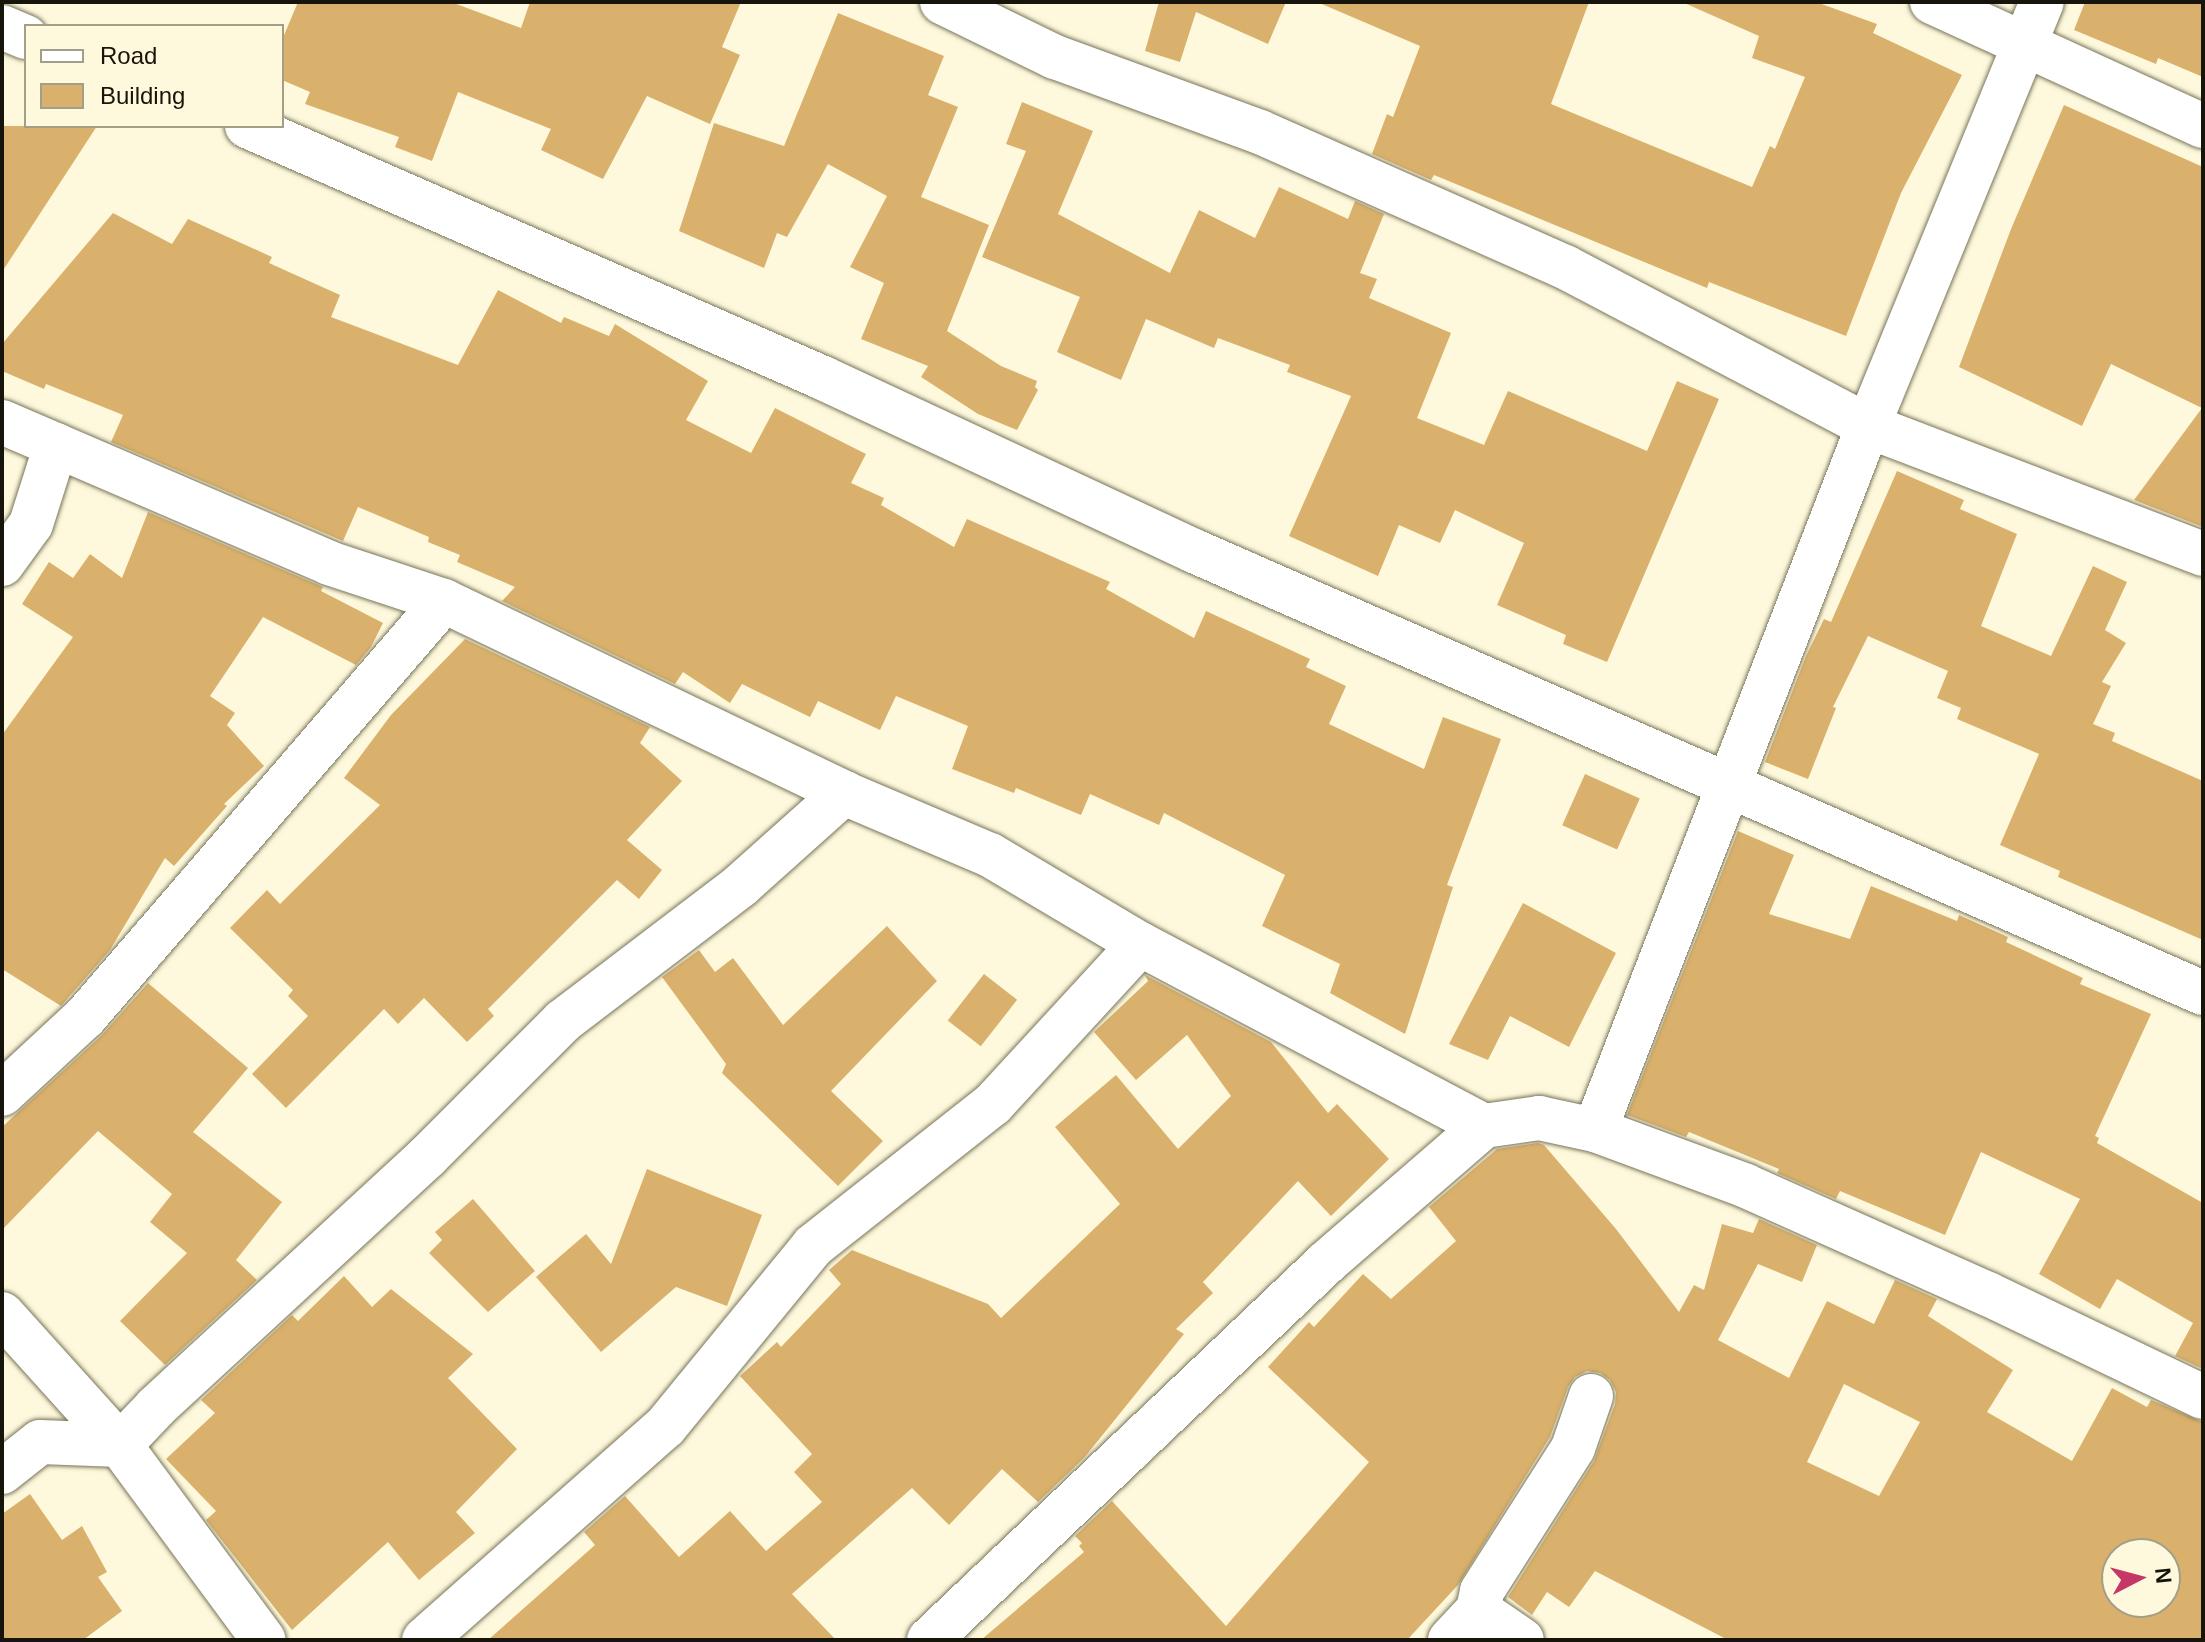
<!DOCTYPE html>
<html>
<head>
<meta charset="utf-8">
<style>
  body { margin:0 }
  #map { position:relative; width:2205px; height:1642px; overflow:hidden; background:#fef9dc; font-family:Helvetica,sans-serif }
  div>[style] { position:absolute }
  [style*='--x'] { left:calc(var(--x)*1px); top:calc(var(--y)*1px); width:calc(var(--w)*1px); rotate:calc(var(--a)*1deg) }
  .building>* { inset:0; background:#dab16c; transform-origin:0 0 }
  .roads { filter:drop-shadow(0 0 2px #78745a) drop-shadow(0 0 2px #78745a) }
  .minor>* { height:44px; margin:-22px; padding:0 22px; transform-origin:22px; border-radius:22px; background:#fff }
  span { translate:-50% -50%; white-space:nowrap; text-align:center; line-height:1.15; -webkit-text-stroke:6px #fef9dc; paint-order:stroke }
  .frame { position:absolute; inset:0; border:4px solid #17150b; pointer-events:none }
  .legend { position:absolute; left:24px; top:24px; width:260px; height:104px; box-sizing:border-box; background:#fef9dc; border:2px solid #a29e88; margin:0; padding:10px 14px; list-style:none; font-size:24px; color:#17150b }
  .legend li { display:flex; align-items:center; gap:16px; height:40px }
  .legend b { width:40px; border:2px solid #a29e88 }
  .north { position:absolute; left:2101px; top:1538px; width:80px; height:80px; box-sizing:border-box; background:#fef9dc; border:2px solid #a29e88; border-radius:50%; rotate:84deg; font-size:22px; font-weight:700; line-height:32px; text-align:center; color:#17150b }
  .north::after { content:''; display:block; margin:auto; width:28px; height:36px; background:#c43767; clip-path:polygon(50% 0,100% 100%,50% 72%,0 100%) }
</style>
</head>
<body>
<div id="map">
  <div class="building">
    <i style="clip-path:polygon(298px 2px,451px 2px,521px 28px,530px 2px,741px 2px,722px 47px,740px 55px,710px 124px,647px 96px,603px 179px,541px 150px,551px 129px,458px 92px,432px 161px,395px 147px,399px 137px,305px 104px,310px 92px,282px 80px,282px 40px)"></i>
    <i style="clip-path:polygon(1159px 2px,1286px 2px,1268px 44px,1196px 12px,1180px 62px,1145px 51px)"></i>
    <i style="clip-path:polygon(1317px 2px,1589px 2px,1551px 104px,1752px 187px,1770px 146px,1775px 149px,1805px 77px,1752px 58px,1759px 36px,1682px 2px,1816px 2px,1877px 24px,1873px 33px,1962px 75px,1901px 193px,1846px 336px,1709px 282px,1707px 288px,1434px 175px,1431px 180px,1372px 154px,1387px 114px,1393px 117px,1420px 46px)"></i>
    <i style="clip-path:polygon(2085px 2px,2203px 2px,2203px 77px,2158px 58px,2156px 64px,2074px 30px)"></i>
    <i style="clip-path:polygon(838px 13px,944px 56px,928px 95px,958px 107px,921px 197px,989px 225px,947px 331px,1001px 366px,1037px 381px,1035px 387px,1038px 390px,1017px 430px,978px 414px,921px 377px,928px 366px,861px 339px,884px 283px,850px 267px,887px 196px,828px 164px,787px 237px,777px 233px,764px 268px,679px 231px,714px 123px,784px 146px)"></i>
    <i style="clip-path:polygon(1022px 102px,1093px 131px,1058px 214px,1170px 273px,1199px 210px,1255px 238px,1279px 187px,1348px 219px,1355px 201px,1384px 214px,1360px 273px,1377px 279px,1369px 298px,1451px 333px,1417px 418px,1484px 445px,1508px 391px,1647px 451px,1677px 381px,1719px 399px,1607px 662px,1563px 644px,1566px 635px,1497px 605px,1524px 543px,1455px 510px,1440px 543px,1399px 525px,1378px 576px,1289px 536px,1351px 396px,1287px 372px,1290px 365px,1218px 338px,1214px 348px,1146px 319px,1121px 380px,1057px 352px,1080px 297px,982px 257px,1026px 151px,1006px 144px)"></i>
    <i style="clip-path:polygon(2064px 105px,2203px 167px,2203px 527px,2134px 500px,2202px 408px,2111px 364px,2082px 426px,1959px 367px,2011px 229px)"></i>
    <i style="clip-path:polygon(2px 126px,97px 126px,2px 272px)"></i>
    <i style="clip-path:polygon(113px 213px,172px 244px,188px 219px,272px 257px,269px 263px,340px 295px,331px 317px,458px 365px,498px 290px,561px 323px,564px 317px,609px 336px,615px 324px,708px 381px,686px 420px,751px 453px,775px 408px,866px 454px,851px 483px,884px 498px,881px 505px,954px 547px,967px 519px,1110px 582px,1106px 589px,1194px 638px,1206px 611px,1310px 659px,1306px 667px,1346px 686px,1329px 724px,1424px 769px,1443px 717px,1501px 739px,1447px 885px,1453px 887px,1405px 1034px,1330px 993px,1340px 964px,1262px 926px,1285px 875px,1164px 813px,1159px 825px,1090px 794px,1081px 815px,1016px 788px,1014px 793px,952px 769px,968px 726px,896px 696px,880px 730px,818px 701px,810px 717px,742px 684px,730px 703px,683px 672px,675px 684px,502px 601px,515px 587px,457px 562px,460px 555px,428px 542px,429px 537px,358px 507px,343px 541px,111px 442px,123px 415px,46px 384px,44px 389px,2px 371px,2px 344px)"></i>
    <i style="clip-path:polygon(1897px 471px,1964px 500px,1960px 509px,2017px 534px,1981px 626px,2051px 656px,2093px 566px,2127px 582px,2105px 630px,2126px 643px,2102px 682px,2111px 686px,2093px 724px,2115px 733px,2112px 741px,2203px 781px,2203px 940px,2058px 877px,2060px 871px,2000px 845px,2039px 754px,1957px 719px,1961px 708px,1937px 698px,1948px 671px,1868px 636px,1833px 707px,1836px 708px,1808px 779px,1765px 762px,1806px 656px,1824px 619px,1831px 622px)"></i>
    <i style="clip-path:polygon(148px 512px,323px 587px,321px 591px,383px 623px,371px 647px,356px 665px,263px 617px,210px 696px,235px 713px,227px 725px,264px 766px,224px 804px,227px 806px,174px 866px,165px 858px,110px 950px,61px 1006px,2px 969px,2px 735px,73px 637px,22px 604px,49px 562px,73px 578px,90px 554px,122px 578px)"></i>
    <i style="clip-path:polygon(465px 639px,650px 727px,640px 743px,682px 781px,627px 840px,662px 870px,639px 899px,617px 880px,488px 1009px,494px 1016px,467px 1042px,424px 998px,398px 1024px,384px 1009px,286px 1108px,252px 1074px,308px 1016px,288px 996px,293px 990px,230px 928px,267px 890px,280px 904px,380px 805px,344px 778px,391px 715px)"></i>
    <i style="left:1585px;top:774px;width:60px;height:56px;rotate:24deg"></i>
    <i style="clip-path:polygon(1738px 831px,1794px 855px,1769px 914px,1850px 939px,1871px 886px,1957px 921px,1959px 915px,2008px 937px,2006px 942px,2083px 978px,2080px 984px,2151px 1014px,2095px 1136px,2099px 1138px,2097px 1143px,2203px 1203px,2203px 1369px,2175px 1356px,2193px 1323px,2117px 1279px,2100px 1309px,2039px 1274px,2080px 1199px,1981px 1152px,1945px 1235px,1840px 1191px,1836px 1199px,1777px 1173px,1779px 1169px,1689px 1132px,1686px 1137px,1627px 1115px)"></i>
    <i style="clip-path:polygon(1523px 903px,1616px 953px,1569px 1047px,1510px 1016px,1488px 1060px,1449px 1044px)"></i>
    <i style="clip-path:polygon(887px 926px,937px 981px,831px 1091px,883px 1141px,838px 1186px,722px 1073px,726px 1064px,662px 977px,699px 950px,715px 972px,733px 958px,783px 1025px)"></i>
    <i style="left:984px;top:974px;width:42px;height:59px;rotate:38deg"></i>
    <i style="clip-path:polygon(1145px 975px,1271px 1042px,1328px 1113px,1337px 1104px,1389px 1159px,1331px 1216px,1298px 1181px,1203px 1282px,1213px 1293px,1176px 1329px,1184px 1334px,1084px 1458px,1038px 1502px,1002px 1469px,949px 1525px,912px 1488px,792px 1594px,836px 1640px,488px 1640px,595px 1545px,584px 1532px,625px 1496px,679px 1557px,730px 1511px,766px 1551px,822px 1502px,794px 1472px,812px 1454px,740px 1376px,777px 1342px,781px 1347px,841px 1284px,829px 1270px,852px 1250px,988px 1304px,1001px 1318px,1120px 1204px,1055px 1127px,1116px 1075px,1178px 1149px,1231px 1096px,1187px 1035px,1136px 1080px,1094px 1032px,1148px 981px)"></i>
    <i style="clip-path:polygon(148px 983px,248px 1068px,193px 1132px,282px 1202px,236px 1260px,257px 1280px,165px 1365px,120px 1321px,187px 1253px,150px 1222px,172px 1194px,98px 1131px,2px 1230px,2px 1127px,102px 1035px)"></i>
    <i style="clip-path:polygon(evenodd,1538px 1143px,1544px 1145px,1616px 1229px,1679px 1312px,1694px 1285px,1704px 1290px,1722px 1224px,1753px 1233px,1759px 1219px,1817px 1245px,1802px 1282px,1758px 1264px,1718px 1340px,1789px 1378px,1827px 1301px,1874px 1324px,1895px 1280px,1937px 1299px,1928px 1316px,2013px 1370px,1987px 1412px,2072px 1461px,2112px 1388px,2147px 1407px,2151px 1400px,2203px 1422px,2203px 1640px,1728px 1640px,1595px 1571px,1569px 1607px,1547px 1592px,1532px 1615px,1508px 1597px,1594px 1461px,1615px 1404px,1616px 1392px,1610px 1380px,1600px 1373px,1587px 1371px,1575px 1377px,1568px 1387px,1550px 1437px,1458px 1585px,1407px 1640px,981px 1640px,1084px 1552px,1079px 1546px,1082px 1543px,1075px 1536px,1112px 1501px,1226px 1626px,1369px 1462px,1268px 1367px,1309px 1322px,1314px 1327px,1363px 1274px,1391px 1299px,1456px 1241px,1429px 1207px,1497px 1149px,1538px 1143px,1844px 1384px,1920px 1422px,1879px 1496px,1807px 1462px,1844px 1384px,1538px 1143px,2117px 1554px,2165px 1554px,2165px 1602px,2117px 1602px,2117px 1554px)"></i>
    <i style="clip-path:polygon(647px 1169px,762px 1215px,727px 1306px,676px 1287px,601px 1352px,536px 1277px,586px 1234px,611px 1264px)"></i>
    <i style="clip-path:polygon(473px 1199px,535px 1271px,488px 1312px,429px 1253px,442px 1240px,435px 1232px)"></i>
    <i style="clip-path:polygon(344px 1276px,372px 1307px,391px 1289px,473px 1354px,448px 1378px,517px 1449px,456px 1512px,475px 1533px,419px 1580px,388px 1542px,292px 1630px,206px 1520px,216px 1511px,166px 1459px,215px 1413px,201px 1400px,292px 1315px,298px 1321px)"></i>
    <i style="clip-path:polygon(30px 1494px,62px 1540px,82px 1526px,107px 1572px,98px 1577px,122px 1611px,83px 1640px,2px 1640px,2px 1514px)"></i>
  </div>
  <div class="roads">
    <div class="minor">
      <i style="--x:942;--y:2;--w:126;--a:26"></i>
      <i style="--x:1055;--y:57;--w:218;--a:20.1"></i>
      <i style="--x:1260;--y:132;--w:334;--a:23.9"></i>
      <i style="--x:1565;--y:267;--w:342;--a:27.7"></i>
      <i style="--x:1868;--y:426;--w:359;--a:20.9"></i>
      <i style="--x:1932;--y:2;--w:298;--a:24.6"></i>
      <i style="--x:2;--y:27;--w:26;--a:23"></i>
      <i style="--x:247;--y:126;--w:629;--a:23.63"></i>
      <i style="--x:823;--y:378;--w:409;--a:25"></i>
      <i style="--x:1194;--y:551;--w:1102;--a:23.66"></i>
      <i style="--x:2;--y:422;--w:356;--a:23.3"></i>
      <i style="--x:329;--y:563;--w:121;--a:18.3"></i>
      <i style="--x:444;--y:601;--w:444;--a:25.6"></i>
      <i style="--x:2;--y:564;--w:49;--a:-54.1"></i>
      <i style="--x:31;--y:524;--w:83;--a:-72.4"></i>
      <i style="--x:2;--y:1094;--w:113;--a:-42.9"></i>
      <i style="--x:85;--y:1017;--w:549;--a:-49.21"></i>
      <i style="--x:1595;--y:1130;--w:161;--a:20.3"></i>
      <i style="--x:1746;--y:1186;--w:265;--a:24.1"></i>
      <i style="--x:1988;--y:1294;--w:238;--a:25.6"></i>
      <i style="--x:2;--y:1314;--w:176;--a:48"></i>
      <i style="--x:120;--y:1445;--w:242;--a:53.6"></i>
      <i style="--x:2;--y:1472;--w:48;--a:-38.3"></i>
      <i style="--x:40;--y:1442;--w:80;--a:2.1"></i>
      <i style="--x:120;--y:1445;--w:52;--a:-46.5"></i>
      <i style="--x:156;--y:1407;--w:369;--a:-42.7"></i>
      <i style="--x:427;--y:1157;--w:192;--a:-45"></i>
      <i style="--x:563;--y:1021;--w:223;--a:-37.3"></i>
      <i style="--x:740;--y:886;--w:140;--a:-41.8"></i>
      <i style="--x:844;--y:793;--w:159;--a:23"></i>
      <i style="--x:990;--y:855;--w:174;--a:30.7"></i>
      <i style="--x:1140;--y:944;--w:389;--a:27.9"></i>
      <i style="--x:1484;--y:1126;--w:56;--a:-8.3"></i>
      <i style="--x:1539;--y:1118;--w:57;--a:12.1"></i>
      <i style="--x:1595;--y:1130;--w:755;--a:-68.8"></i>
      <i style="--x:1868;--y:426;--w:458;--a:-67.7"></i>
      <i style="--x:1478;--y:1610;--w:19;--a:-78"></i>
      <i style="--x:1482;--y:1591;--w:169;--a:-57.5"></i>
      <i style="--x:1573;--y:1448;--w:55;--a:-70.9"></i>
      <i style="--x:424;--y:1640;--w:322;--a:-41.5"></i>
      <i style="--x:665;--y:1427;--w:234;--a:-50.7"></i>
      <i style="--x:813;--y:1246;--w:229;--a:-38.3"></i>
      <i style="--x:993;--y:1104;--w:217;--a:-47.4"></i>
      <i style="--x:929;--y:1640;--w:549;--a:-43.52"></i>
      <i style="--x:1327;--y:1262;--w:208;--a:-40.9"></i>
      <i style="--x:1450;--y:1640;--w:41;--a:-47"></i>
      <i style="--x:1478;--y:1610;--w:53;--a:34.3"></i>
    </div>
  </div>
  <div class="frame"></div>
  <ul class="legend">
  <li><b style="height:10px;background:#fff"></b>Road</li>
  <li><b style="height:22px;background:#dab16c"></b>Building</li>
  </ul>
  <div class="north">N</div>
</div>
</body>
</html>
